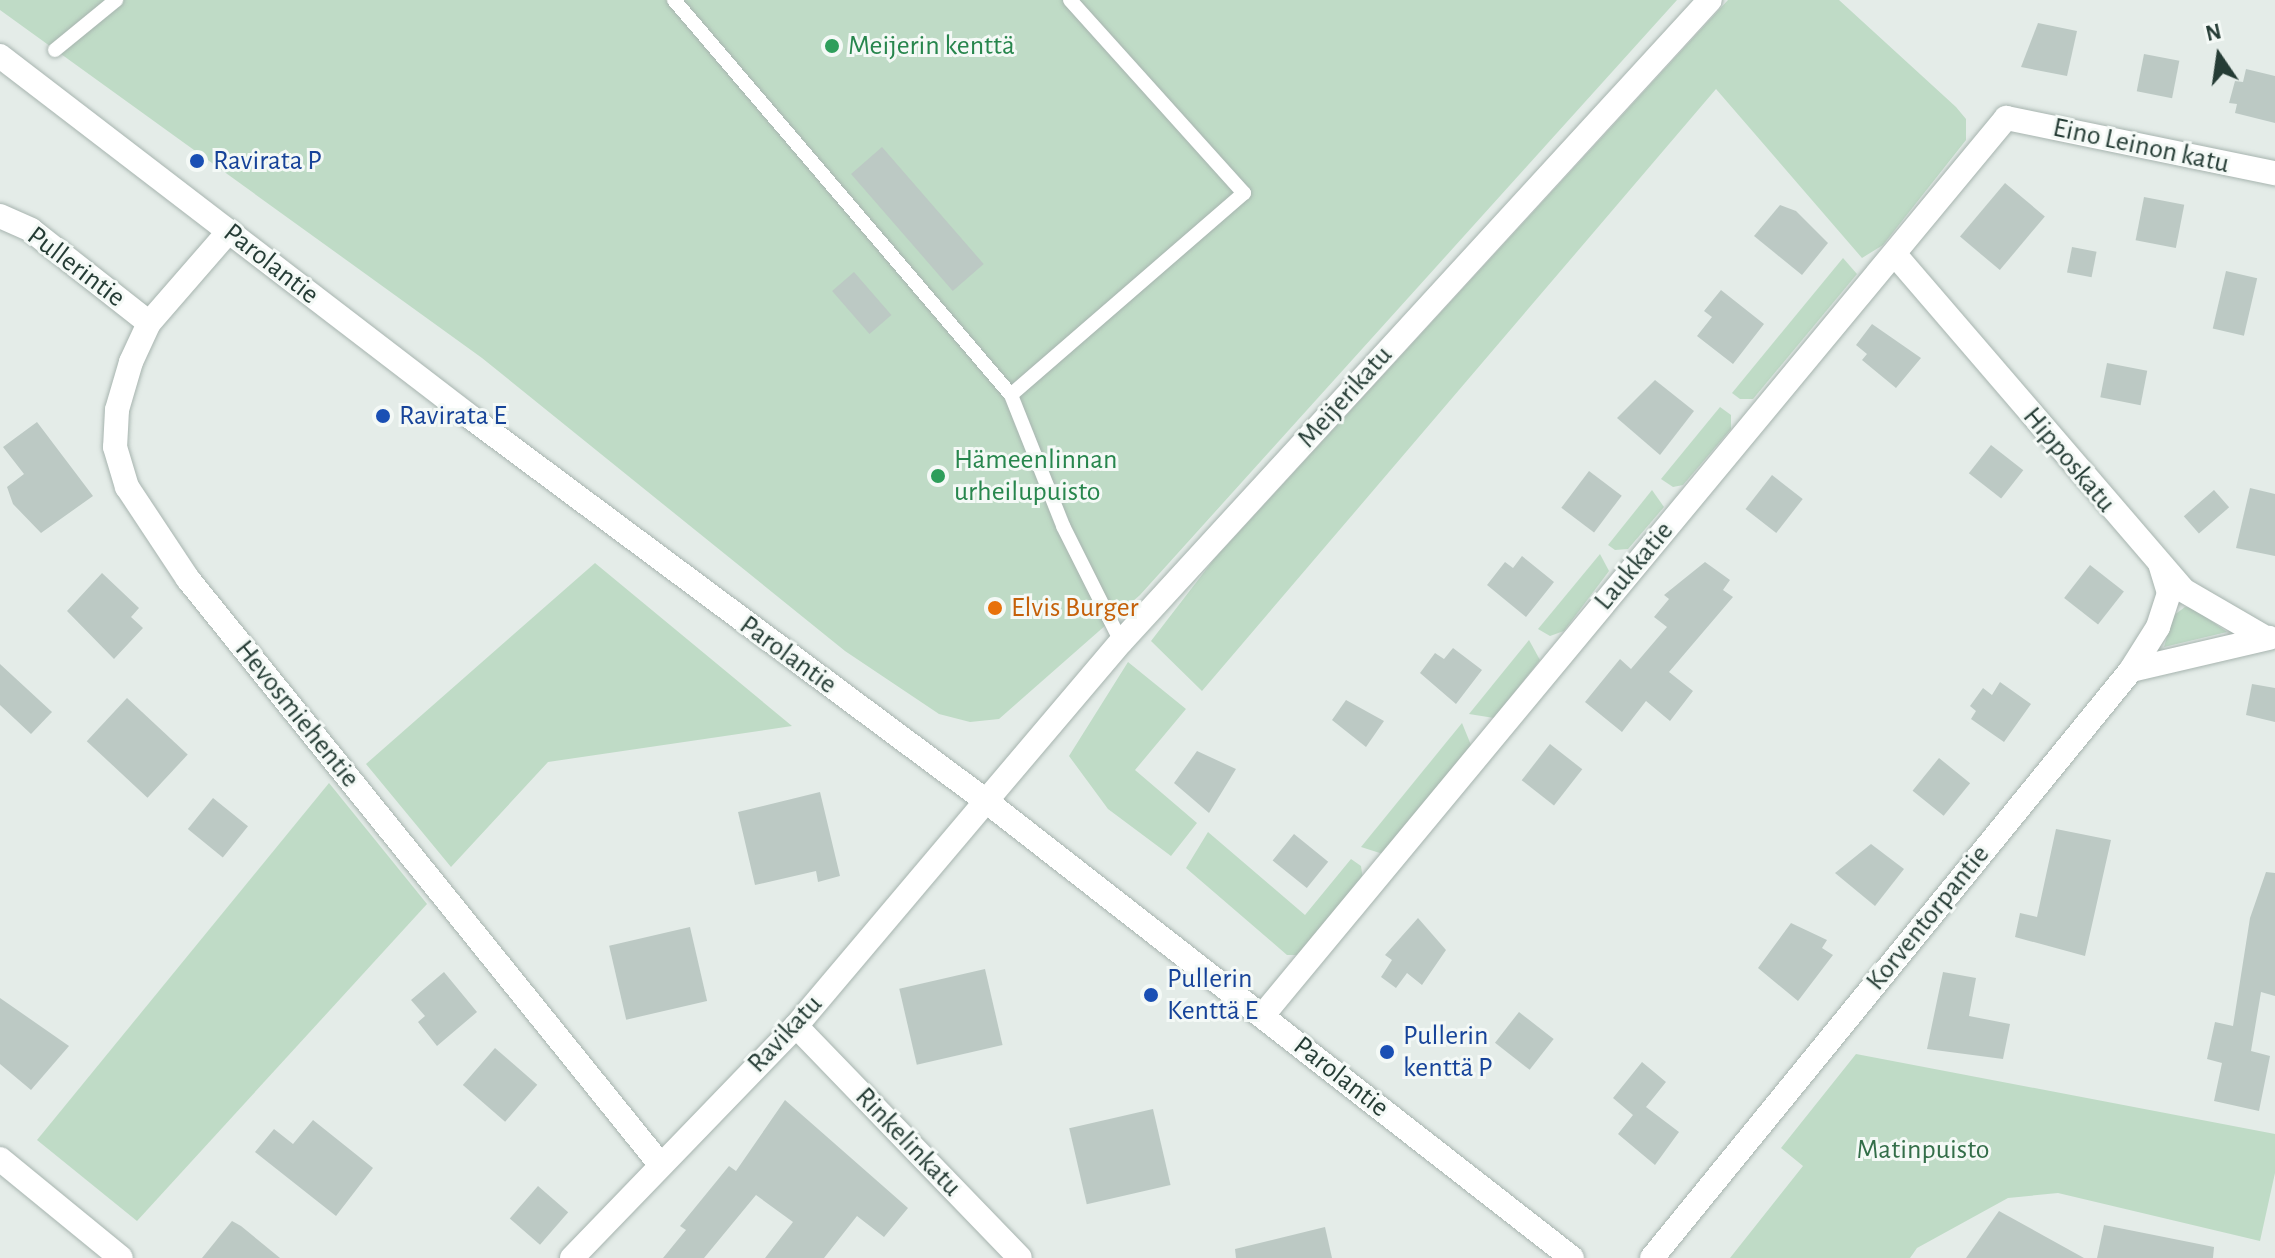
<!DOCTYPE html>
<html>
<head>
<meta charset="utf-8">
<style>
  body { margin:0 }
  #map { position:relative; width:2275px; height:1258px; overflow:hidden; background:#e4ece8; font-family:"Alegreya Sans",sans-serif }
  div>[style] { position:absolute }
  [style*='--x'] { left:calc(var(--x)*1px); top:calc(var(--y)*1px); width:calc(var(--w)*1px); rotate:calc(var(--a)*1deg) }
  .green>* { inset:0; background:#bfdbc6 }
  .building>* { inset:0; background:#bcc9c4; transform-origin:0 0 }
  .roads { filter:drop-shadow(0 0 2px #a7b4af) drop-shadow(0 0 2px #a7b4af) }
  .service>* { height:14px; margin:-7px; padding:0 7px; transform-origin:7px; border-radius:7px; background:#fff }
  .minor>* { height:24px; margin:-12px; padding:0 12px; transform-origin:12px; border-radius:12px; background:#fff }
  .tertiary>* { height:24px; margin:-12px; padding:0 12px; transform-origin:12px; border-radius:12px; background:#fff }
  .secondary>* { height:24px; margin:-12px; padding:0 12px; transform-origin:12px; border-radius:12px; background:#fff }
  .dots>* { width:22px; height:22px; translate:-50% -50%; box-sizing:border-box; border:4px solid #f4f9f6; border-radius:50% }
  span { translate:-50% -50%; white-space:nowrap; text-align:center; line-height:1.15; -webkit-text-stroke:6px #f4f9f6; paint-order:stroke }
  .leisure-label { font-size:28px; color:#27864d }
  .left { translate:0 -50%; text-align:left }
  .street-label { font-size:28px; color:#253c35 }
  .transit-label { font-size:28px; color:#164399 }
  .food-label { font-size:28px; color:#c56008 }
  .park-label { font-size:28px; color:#336e49 }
  .north { position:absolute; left:2179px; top:16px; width:80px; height:80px; -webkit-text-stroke:6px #f4f9f6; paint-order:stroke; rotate:347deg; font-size:22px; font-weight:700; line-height:32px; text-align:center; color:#253c35 }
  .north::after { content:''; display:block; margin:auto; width:28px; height:36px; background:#253c35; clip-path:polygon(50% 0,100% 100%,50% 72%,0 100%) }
</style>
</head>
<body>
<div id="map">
  <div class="green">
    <i style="clip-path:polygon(0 0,1677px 0,1140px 595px,999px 719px,970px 722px,939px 714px,845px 651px,482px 358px,0 10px)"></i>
    <i style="clip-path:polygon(1728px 0,1839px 0,1956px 107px,1966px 119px,1966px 140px,1883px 245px,1862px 258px,1716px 89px,1202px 691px,1151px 641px,1215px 558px)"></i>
    <i style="clip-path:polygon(1843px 258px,1857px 274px,1753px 399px,1740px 399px,1732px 393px)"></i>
    <i style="clip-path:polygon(1720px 407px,1731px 415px,1731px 429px,1683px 485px,1673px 487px,1661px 479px)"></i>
    <i style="clip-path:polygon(1652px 490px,1664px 507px,1628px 549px,1615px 550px,1608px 545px)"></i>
    <i style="clip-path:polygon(1600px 554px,1609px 571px,1564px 631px,1550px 636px,1538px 629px)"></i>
    <i style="clip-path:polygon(595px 563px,792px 726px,548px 762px,451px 867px,366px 764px)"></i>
    <i style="clip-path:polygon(2185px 607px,2193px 608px,2227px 632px,2164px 647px,2173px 616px)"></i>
    <i style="clip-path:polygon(1529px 640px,1540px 660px,1494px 718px,1469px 714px)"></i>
    <i style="clip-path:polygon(1128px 662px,1186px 709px,1135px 770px,1197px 823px,1171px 856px,1108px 809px,1069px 756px)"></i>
    <i style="clip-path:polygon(1462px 723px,1471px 745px,1383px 854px,1361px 847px)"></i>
    <i style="clip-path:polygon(329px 783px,427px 904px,137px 1221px,37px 1140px)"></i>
    <i style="clip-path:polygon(1208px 832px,1305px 915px,1351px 859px,1361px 866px,1363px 879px,1302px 955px,1287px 955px,1186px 868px)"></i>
    <i style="clip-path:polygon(1856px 1054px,2275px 1134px,2275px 1173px,2260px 1241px,2058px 1193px,2008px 1198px,1917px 1248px,1910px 1258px,1730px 1258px,1803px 1166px,1781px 1148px)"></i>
  </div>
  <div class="building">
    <i style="clip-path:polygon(2038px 23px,2077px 31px,2067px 76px,2021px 67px)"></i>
    <i style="left:2144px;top:54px;width:36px;height:38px;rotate:11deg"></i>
    <i style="clip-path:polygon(2246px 69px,2275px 76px,2275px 123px,2235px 113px,2237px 104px,2229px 103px,2235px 81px,2243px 82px)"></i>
    <i style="left:882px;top:147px;width:155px;height:41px;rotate:49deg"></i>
    <i style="left:2005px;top:183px;width:52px;height:70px;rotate:40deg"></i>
    <i style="left:2144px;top:197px;width:41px;height:44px;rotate:11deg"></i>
    <i style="clip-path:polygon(1780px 205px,1796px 211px,1828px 243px,1802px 275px,1754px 236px)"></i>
    <i style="left:2072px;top:247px;width:25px;height:26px;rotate:11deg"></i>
    <i style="left:2226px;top:271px;width:32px;height:59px;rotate:13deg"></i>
    <i style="left:854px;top:272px;width:57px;height:29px;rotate:49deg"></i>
    <i style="clip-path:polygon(1721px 290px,1764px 324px,1733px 364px,1697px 336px,1712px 317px,1704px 311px)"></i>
    <i style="clip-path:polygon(1872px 324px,1921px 358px,1896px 388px,1862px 360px,1867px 354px,1856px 345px)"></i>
    <i style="left:2107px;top:363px;width:41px;height:35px;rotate:11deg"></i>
    <i style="clip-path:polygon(1655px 380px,1694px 411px,1660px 455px,1617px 418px)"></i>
    <i style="clip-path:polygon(37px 422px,93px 496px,41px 533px,13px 504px,7px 487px,24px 474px,3px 447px)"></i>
    <i style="left:1991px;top:445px;width:41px;height:36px;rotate:38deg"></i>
    <i style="left:1589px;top:471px;width:41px;height:46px;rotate:37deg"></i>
    <i style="left:1772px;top:475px;width:39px;height:43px;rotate:38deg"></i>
    <i style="clip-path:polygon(2250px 488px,2275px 494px,2275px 556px,2236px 548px)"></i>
    <i style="left:2214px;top:490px;width:23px;height:40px;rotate:49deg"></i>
    <i style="clip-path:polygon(1522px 556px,1554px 582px,1526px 617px,1487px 585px,1505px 562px,1513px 568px)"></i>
    <i style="clip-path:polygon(1705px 562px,1730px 580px,1723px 590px,1733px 597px,1669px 672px,1693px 691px,1670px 721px,1646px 701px,1622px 732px,1585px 702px,1620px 659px,1631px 669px,1667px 627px,1654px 617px,1669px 599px,1664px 595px)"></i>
    <i style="left:2090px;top:565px;width:43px;height:42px;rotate:38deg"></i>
    <i style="clip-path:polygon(102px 573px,139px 608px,131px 617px,143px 628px,114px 659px,67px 611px)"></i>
    <i style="clip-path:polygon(1453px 648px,1482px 670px,1456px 704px,1420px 673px,1435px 653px,1444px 659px)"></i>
    <i style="clip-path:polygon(0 664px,52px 712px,31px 734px,0 705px)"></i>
    <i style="clip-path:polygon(2000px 682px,2031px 704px,2004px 742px,1971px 719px,1976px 711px,1970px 706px,1983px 688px,1992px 695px)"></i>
    <i style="clip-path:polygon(2252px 684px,2275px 688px,2275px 722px,2246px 715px)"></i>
    <i style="left:127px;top:698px;width:83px;height:59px;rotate:43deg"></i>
    <i style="clip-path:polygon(1346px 700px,1384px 721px,1366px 747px,1332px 720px)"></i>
    <i style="left:1550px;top:744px;width:41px;height:46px;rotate:38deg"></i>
    <i style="clip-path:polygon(1197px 751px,1236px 769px,1209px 813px,1174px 783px)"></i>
    <i style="left:1939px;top:758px;width:40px;height:42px;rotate:39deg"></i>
    <i style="clip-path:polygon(820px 792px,840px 876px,818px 882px,816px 871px,755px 885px,738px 812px)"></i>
    <i style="left:213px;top:798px;width:45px;height:40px;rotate:39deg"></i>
    <i style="clip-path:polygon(2056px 829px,2111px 840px,2085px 956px,2015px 937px,2020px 913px,2037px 917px)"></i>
    <i style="left:1294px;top:834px;width:44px;height:34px;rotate:39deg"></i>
    <i style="clip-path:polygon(1871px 844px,1904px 869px,1875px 906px,1835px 873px)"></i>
    <i style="clip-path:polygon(2266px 872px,2275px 873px,2275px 996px,2261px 992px,2251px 1051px,2270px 1056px,2259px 1111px,2214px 1101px,2222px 1063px,2207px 1059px,2215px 1022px,2233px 1026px,2250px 918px)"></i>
    <i style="clip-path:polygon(1418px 918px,1446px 950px,1422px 985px,1407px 973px,1396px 988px,1381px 977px,1392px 960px,1385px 955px)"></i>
    <i style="clip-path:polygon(1791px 923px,1827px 940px,1822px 948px,1833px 955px,1798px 1001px,1758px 968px)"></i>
    <i style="left:690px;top:927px;width:76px;height:83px;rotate:77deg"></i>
    <i style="left:985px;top:969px;width:78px;height:88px;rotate:77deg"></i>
    <i style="clip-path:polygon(444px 972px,477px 1012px,437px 1046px,418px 1022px,425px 1016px,411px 1000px)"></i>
    <i style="clip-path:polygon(1943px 972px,1976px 978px,1969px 1016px,2010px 1024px,2003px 1059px,1927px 1049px)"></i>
    <i style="clip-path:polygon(0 998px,69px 1046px,31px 1090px,0 1064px)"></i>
    <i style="left:1519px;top:1012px;width:44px;height:39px;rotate:38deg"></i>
    <i style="left:495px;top:1048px;width:56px;height:49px;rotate:41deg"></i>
    <i style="clip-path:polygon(1642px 1062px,1666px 1082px,1646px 1107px,1679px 1132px,1655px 1165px,1618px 1134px,1633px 1115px,1613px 1098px)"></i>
    <i style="clip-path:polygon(785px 1100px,908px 1208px,884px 1237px,857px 1216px,824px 1258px,765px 1258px,793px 1222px,756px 1195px,704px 1258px,663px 1258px,686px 1230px,680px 1226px,729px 1166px,736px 1171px)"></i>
    <i style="left:1153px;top:1109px;width:78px;height:86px;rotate:77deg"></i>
    <i style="clip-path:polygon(313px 1120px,373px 1168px,336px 1216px,255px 1152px,274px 1129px,293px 1144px)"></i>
    <i style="left:538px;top:1186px;width:40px;height:43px;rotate:41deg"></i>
    <i style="clip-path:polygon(1999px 1211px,2084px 1258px,1966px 1258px)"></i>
    <i style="clip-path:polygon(232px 1221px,241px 1226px,280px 1258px,202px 1258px)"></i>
    <i style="clip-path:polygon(2104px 1225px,2214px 1247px,2213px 1258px,2097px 1258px)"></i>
    <i style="clip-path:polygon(1325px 1227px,1332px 1258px,1236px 1258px,1235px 1249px)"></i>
  </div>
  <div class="roads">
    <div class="service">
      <i style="--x:674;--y:0;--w:519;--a:49.53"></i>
      <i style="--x:1070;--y:0;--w:260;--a:48"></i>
      <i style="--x:1244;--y:193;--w:308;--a:139.1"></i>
      <i style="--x:1011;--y:395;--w:141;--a:68.3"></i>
      <i style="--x:1063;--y:526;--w:130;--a:63.4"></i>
      <i style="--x:55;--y:50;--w:79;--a:-39.3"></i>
    </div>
    <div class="minor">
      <i style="--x:0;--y:216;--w:34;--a:24"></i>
      <i style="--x:31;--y:230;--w:150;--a:38.2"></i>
      <i style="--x:229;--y:231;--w:122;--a:131"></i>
      <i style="--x:149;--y:323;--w:43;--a:114.8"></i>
      <i style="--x:131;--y:362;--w:50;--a:106.3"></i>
      <i style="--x:117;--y:410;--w:37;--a:93"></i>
      <i style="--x:115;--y:447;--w:42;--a:73.3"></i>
      <i style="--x:127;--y:487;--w:110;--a:56.5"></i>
      <i style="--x:188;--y:579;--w:750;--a:51.11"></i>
      <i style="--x:1897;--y:257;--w:439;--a:49.3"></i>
      <i style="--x:2183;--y:590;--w:94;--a:30.1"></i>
      <i style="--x:2131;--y:670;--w:142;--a:-13.1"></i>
      <i style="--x:986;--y:801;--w:209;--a:-49.7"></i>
      <i style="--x:1121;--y:642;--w:871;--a:-47.47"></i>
      <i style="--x:1263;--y:1015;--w:1165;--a:-50.36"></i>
      <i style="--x:2006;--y:118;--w:275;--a:11.6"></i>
      <i style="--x:796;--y:1026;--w:322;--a:46"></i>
      <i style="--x:1652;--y:1258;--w:758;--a:-50.83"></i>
      <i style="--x:2131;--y:670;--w:51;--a:-57.9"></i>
      <i style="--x:2158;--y:627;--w:36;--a:-72"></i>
      <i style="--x:2169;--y:593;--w:30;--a:-107"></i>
    </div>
    <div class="tertiary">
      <i style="--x:0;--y:1159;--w:156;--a:39.3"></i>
      <i style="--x:572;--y:1258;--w:322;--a:-46"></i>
      <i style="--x:796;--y:1026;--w:294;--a:-49.8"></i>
    </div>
    <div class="secondary">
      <i style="--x:0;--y:56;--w:596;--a:37.5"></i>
      <i style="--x:473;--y:419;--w:640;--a:36.67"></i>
      <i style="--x:986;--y:801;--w:743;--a:37.95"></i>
    </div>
  </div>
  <div class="dots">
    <i style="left:832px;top:46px;background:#2e9e5b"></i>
    <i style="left:197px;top:161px;background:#1a4fb4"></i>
    <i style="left:383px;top:416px;background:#1a4fb4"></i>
    <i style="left:938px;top:476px;background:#2e9e5b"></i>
    <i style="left:995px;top:608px;background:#e8710a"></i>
    <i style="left:1151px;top:995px;background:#1a4fb4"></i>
    <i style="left:1387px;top:1052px;background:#1a4fb4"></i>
  </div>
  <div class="leisure-label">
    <span class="left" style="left:848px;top:46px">Meijerin kenttä</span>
    <span class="left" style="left:954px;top:476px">Hämeenlinnan<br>urheilupuisto</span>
  </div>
  <div class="street-label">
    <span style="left:2141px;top:146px;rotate:12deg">Eino Leinon katu</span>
    <span style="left:271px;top:264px;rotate:38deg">Parolantie</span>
    <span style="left:76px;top:267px;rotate:37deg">Pullerintie</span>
    <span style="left:1345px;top:397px;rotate:-48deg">Meijerikatu</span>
    <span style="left:2069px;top:460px;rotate:50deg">Hipposkatu</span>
    <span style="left:1634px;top:566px;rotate:-50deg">Laukkatie</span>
    <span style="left:788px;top:655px;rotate:36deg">Parolantie</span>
    <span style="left:297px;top:714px;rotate:51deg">Hevosmiehentie</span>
    <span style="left:1928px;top:918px;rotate:-51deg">Korventorpantie</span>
    <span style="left:785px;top:1034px;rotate:-47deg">Ravikatu</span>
    <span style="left:1341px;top:1077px;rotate:38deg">Parolantie</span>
    <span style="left:908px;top:1142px;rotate:46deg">Rinkelinkatu</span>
  </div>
  <div class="transit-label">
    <span class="left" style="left:213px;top:161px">Ravirata P</span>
    <span class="left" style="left:399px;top:416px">Ravirata E</span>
    <span class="left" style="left:1167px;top:995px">Pullerin<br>Kenttä E</span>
    <span class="left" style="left:1403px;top:1052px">Pullerin<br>kenttä P</span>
  </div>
  <div class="food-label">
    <span class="left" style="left:1011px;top:608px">Elvis Burger</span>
  </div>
  <div class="park-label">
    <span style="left:1923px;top:1150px">Matinpuisto</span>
  </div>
  <div class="north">N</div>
</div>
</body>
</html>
